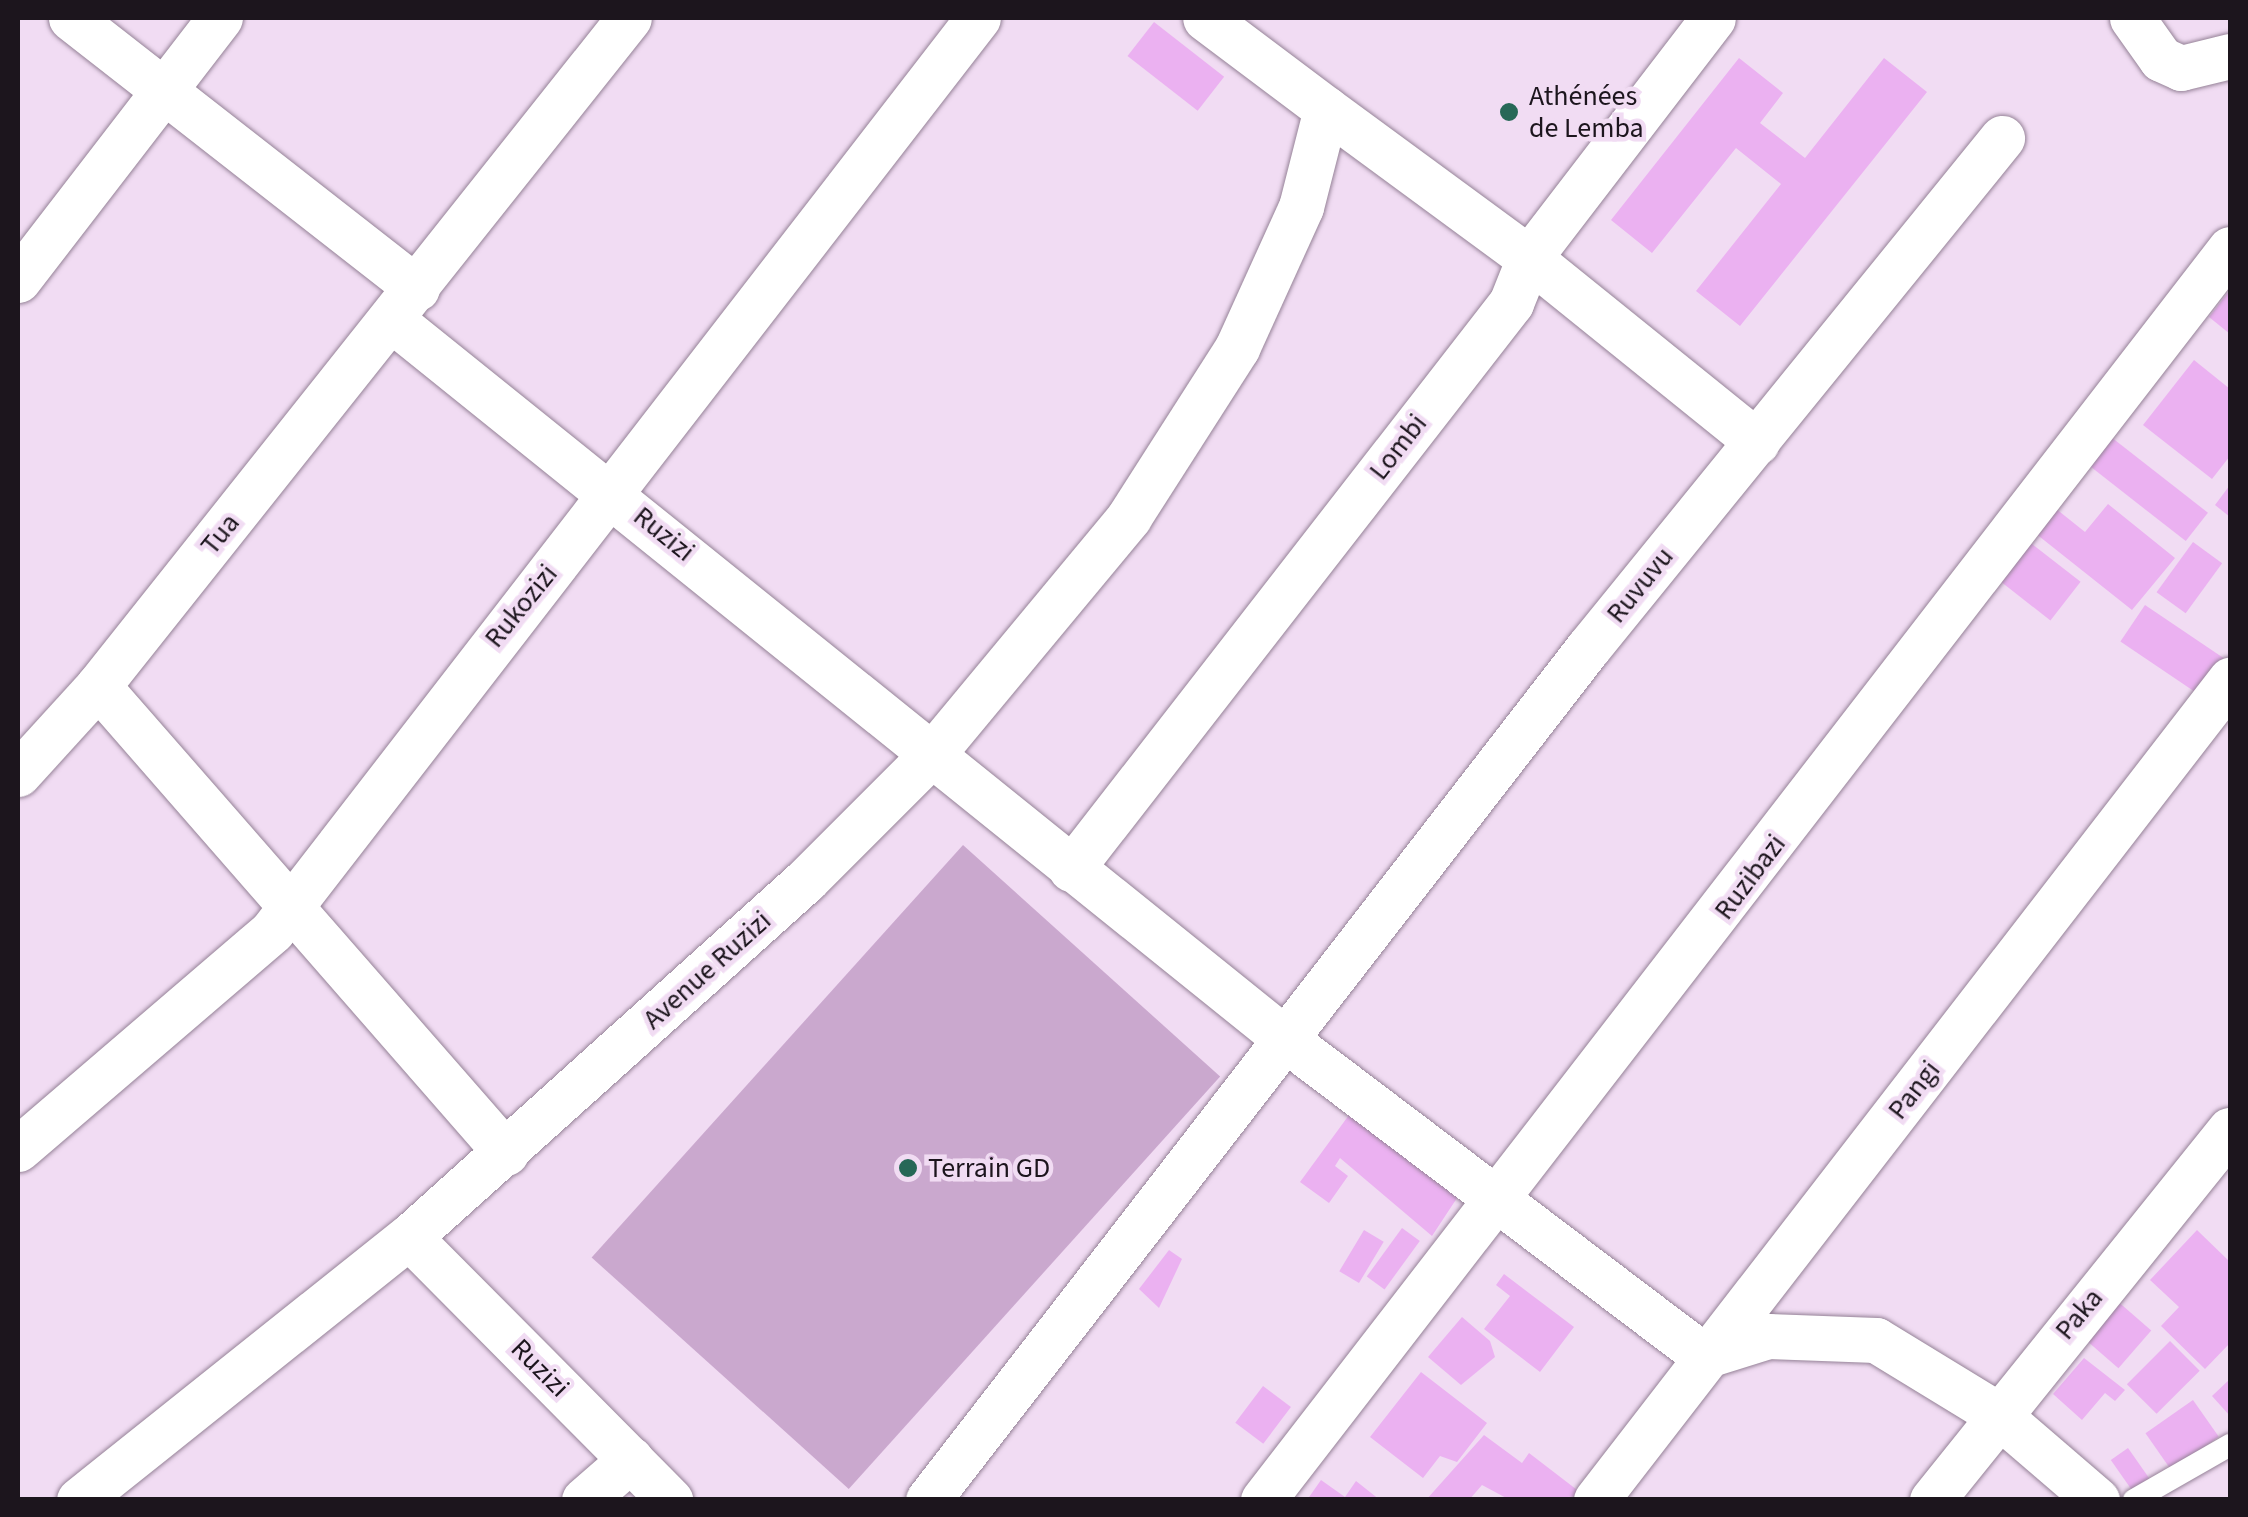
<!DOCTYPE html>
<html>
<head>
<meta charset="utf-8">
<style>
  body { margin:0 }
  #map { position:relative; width:2248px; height:1517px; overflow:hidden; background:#f1dcf3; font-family:"Source Sans 3",sans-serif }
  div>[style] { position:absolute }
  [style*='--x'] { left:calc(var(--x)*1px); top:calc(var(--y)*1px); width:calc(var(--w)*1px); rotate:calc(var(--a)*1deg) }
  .green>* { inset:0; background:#caa8ce; transform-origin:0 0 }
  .building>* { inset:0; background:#ebb1f1; transform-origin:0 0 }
  .roads { filter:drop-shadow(0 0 2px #958297) drop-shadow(0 0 2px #958297) }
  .service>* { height:22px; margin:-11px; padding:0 11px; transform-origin:11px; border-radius:11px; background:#fff }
  .minor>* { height:45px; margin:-22.5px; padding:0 22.5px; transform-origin:22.5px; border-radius:22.5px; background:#fff }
  .dots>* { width:28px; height:28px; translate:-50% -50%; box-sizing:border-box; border:5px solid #f1dcf3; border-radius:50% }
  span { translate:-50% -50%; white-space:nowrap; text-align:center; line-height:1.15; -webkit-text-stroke:9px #f1dcf3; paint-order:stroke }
  .poi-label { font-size:28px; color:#1c151d }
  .left { translate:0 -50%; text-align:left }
  .street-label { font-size:28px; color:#1c151d }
  .frame { position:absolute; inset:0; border:20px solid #1c151d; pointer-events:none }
</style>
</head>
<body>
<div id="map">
  <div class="green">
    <i style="left:963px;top:845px;width:346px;height:555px;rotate:42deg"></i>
  </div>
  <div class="building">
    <i style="left:1154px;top:22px;width:89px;height:43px;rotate:38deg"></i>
    <i style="clip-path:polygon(1739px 58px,1783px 93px,1760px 123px,1805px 158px,1884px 58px,1927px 92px,1740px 326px,1696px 291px,1781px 184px,1736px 148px,1652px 253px,1611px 220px)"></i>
    <i style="clip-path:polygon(2230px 290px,2230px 334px,2209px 317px)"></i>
    <i style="clip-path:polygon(2194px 360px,2230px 389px,2230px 456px,2212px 479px,2143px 425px)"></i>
    <i style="left:2111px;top:437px;width:123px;height:36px;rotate:38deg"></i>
    <i style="clip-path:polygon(2230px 485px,2230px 517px,2215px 505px)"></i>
    <i style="clip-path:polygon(2108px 504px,2175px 558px,2132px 610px,2035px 533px,2055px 508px,2085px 532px)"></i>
    <i style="left:2027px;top:540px;width:68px;height:49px;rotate:38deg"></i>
    <i style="left:2193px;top:542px;width:36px;height:62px;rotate:36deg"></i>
    <i style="left:2145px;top:605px;width:96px;height:44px;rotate:34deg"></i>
    <i style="clip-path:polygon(1349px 1115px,1459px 1195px,1432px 1236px,1340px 1158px,1335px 1166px,1348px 1176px,1329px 1203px,1300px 1182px)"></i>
    <i style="left:1402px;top:1228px;width:22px;height:60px;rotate:36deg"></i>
    <i style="left:1364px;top:1230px;width:23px;height:48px;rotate:31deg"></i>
    <i style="clip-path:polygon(2197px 1230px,2230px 1262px,2230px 1343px,2205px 1369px,2161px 1326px,2179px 1307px,2150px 1280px)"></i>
    <i style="clip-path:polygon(1169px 1250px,1182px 1259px,1159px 1308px,1139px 1289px)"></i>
    <i style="clip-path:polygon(1504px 1274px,1574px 1327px,1540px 1372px,1484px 1329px,1510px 1296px,1496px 1285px)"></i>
    <i style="left:2115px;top:1299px;width:48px;height:50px;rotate:41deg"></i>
    <i style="clip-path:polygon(1462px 1317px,1490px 1341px,1495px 1357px,1461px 1385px,1428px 1357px)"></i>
    <i style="left:2170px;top:1341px;width:42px;height:61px;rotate:45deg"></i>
    <i style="clip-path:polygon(2084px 1358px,2125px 1390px,2115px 1401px,2105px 1393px,2082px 1420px,2053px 1394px)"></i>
    <i style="clip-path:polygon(1421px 1372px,1487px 1423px,1457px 1462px,1440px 1456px,1423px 1478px,1370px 1437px)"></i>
    <i style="clip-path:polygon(2230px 1379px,2230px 1416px,2212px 1396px)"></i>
    <i style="left:1263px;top:1386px;width:35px;height:46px;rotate:37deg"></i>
    <i style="left:2193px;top:1400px;width:45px;height:58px;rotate:55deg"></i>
    <i style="clip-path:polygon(1484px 1435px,1522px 1463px,1529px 1453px,1585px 1496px,1510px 1500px,1482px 1485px,1469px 1500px,1426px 1500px)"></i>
    <i style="left:2128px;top:1448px;width:40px;height:21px;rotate:55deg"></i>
    <i style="clip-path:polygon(1321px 1480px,1345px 1497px,1356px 1481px,1380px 1500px,1307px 1500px)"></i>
  </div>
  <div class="roads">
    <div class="service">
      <i style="--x:2134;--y:1500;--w:111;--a:-29.8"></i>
    </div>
    <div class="minor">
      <i style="--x:71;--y:18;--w:439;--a:38"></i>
      <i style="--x:2132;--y:18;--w:50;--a:54.7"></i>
      <i style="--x:2161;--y:59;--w:22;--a:24"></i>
      <i style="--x:2181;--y:68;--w:50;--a:-13.8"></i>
      <i style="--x:1326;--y:109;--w:252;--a:36.3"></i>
      <i style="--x:1529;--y:258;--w:293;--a:38.9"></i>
      <i style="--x:18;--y:280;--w:331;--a:-52.4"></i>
      <i style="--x:392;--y:320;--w:1151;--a:38.83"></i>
      <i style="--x:1289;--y:1042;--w:520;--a:37.11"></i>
      <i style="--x:1704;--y:1356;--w:67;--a:-17.4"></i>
      <i style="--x:1768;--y:1336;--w:108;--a:2.1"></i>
      <i style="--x:1876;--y:1340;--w:142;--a:31.4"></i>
      <i style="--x:1997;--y:1414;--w:132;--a:40.7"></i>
      <i style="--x:98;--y:686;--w:620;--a:48.86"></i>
      <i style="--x:18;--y:774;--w:119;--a:-47.7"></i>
      <i style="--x:98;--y:686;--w:853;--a:-51.52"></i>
      <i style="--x:1071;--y:869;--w:717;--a:-52.14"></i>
      <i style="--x:1511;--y:303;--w:48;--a:-68.2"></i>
      <i style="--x:1529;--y:258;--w:302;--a:-52.5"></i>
      <i style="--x:18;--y:1149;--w:335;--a:-40.6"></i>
      <i style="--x:272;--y:931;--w:1154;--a:-52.29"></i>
      <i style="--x:409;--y:1237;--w:371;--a:45.2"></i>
      <i style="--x:79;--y:1500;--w:422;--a:-38.6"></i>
      <i style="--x:409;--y:1237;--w:534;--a:-41.96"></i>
      <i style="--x:806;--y:880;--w:182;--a:-45"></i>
      <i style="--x:935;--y:751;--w:304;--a:-50.3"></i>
      <i style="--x:1129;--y:517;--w:201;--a:-57.4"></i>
      <i style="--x:1237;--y:348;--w:155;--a:-65.6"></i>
      <i style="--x:1301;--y:207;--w:101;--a:-75.7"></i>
      <i style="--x:1326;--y:109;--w:151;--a:-143.1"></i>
      <i style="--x:584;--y:1500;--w:62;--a:-41.1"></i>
      <i style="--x:928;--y:1500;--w:1078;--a:-52.24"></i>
      <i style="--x:1588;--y:648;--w:657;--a:-50.93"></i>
      <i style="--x:1263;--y:1500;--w:1581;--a:-52.3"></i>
      <i style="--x:1596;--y:1500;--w:1037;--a:-52.29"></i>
      <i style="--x:1932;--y:1500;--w:475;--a:-51.2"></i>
    </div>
  </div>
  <div class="dots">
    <i style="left:1509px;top:112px;background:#276857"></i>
    <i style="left:908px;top:1168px;background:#276857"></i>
  </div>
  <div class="poi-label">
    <span class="left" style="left:1529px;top:112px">Athénées<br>de Lemba</span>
    <span class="left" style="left:928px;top:1168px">Terrain GD</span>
  </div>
  <div class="street-label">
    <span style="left:1398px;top:447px;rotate:-52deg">Lombi</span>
    <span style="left:220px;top:534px;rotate:-51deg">Tua</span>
    <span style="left:664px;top:534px;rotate:39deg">Ruzizi</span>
    <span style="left:1640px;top:585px;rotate:-51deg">Ruvuvu</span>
    <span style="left:521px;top:606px;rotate:-51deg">Rukozizi</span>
    <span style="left:1750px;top:877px;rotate:-53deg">Ruzibazi</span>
    <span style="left:707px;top:970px;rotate:-42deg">Avenue Ruzizi</span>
    <span style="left:1914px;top:1090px;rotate:-52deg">Pangi</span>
    <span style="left:2079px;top:1314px;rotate:-50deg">Paka</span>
    <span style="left:540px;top:1368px;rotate:45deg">Ruzizi</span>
  </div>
  <div class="frame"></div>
</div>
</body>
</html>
